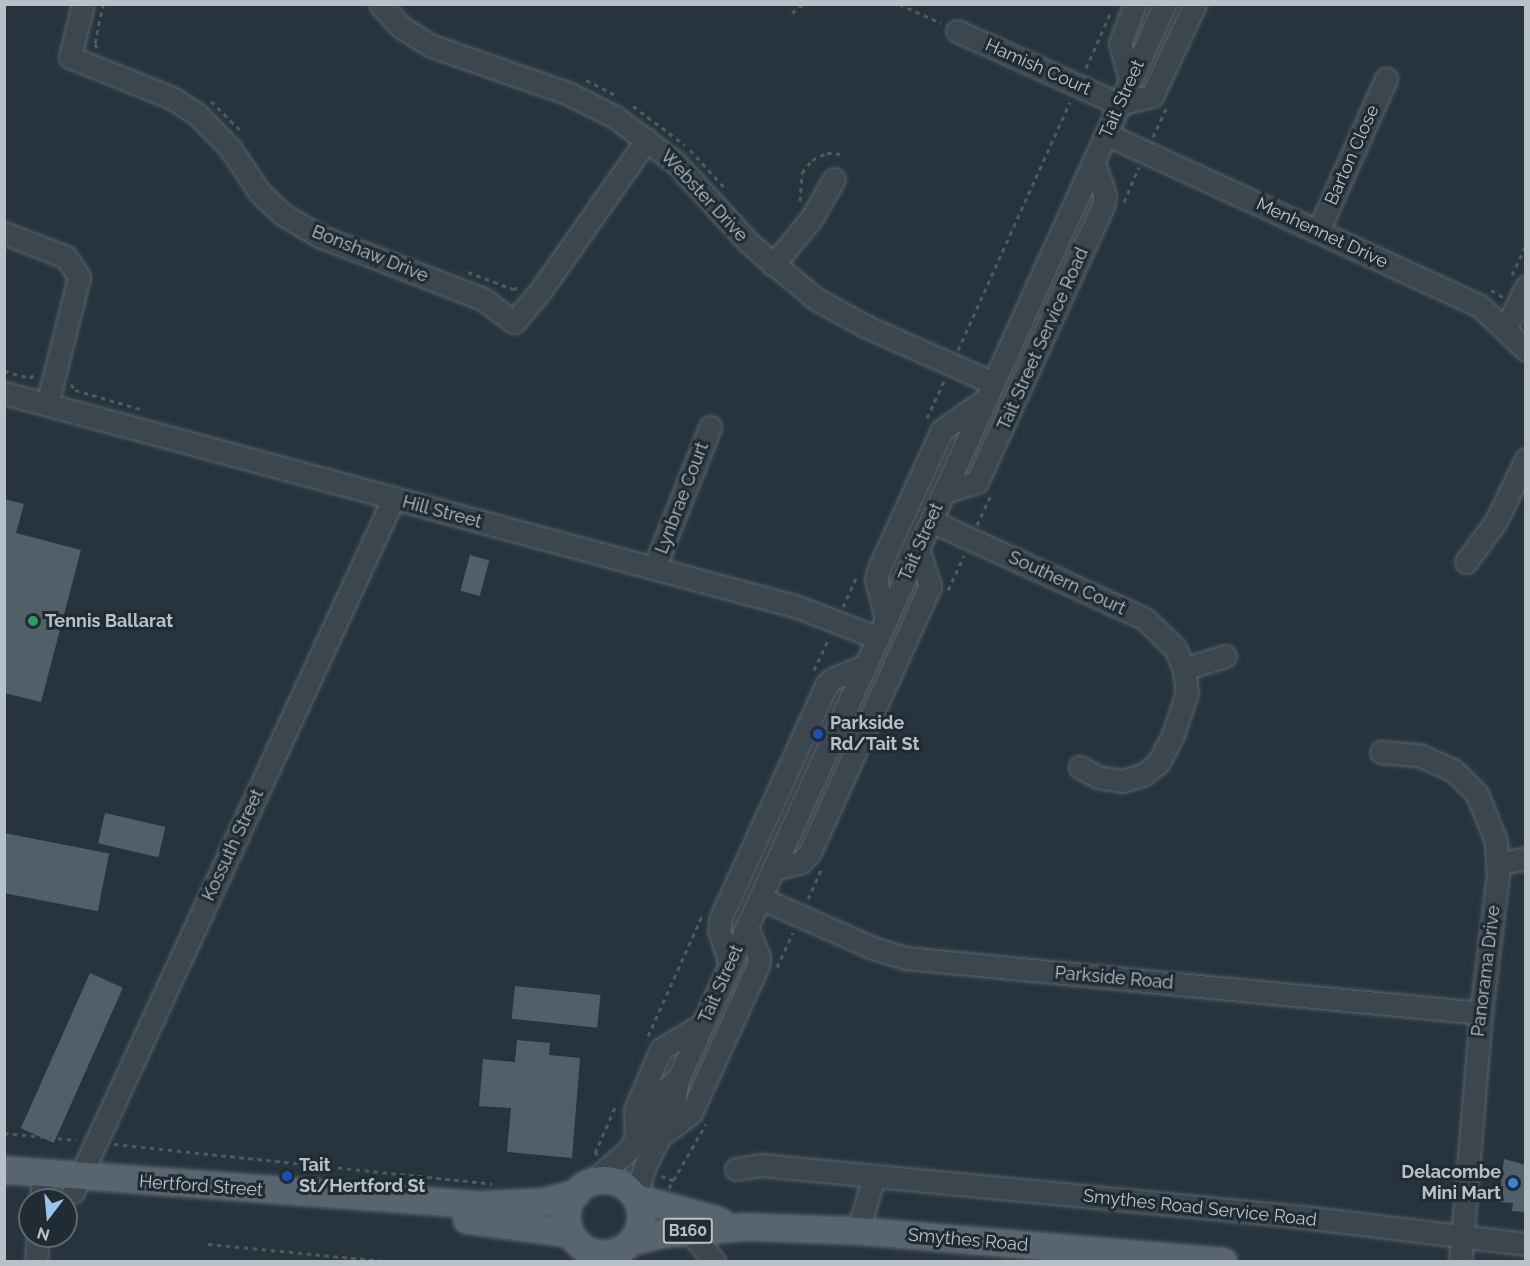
<!DOCTYPE html>
<html>
<head>
<meta charset="utf-8">
<style>
  body { margin:0 }
  #map { position:relative; width:1530px; height:1266px; overflow:hidden; background:#27343e; font-family:Raleway,sans-serif }
  div>[style] { position:absolute }
  [style*='--x'] { left:calc(var(--x)*1px); top:calc(var(--y)*1px); width:calc(var(--w)*1px); rotate:calc(var(--a)*1deg) }
  .building>* { inset:0; background:#515f69; transform-origin:0 0 }
  .path>* { height:3px; margin-top:-1.5px; transform-origin:0; background:repeating-linear-gradient(90deg,#495d5d 0 4.5px,transparent 0 9px) }
  .roads { filter:drop-shadow(0 0 2px #59646c) drop-shadow(0 0 2px #59646c) }
  .minor>* { height:21px; margin:-10.5px; padding:0 10.5px; transform-origin:10.5px; border-radius:10.5px; background:#3b464f }
  .major>* { height:26px; margin:-13px; padding:0 13px; transform-origin:13px; border-radius:13px; background:#59656e }
  .major>.ring { margin:-13px; padding:0; box-sizing:content-box; background:none; border:26px solid #59656e; border-radius:50% }
  .dots>* { width:16px; height:16px; translate:-50% -50%; box-sizing:border-box; border:3px solid #202b34; border-radius:50% }
  span { translate:-50% -50%; white-space:nowrap; text-align:center; line-height:1.15; -webkit-text-stroke:6px #202b34; paint-order:stroke }
  .shield-label span { padding:2px 4px; background:#202b34; border:2px solid; border-radius:4px; -webkit-text-stroke-width:0 }
  .shield-label { font-size:16px; color:#b8c1c9; font-weight:700 }
  .street-label { font-size:18px; color:#b8c1c9 }
  .poi-label { font-size:18px; color:#b8c1c9; font-weight:700 }
  .left { translate:0 -50%; text-align:left }
  .right { translate:-100% -50%; text-align:right }
  .frame { position:absolute; inset:0; border:6px solid #b8c1c9; pointer-events:none }
  .north { position:absolute; left:18px; top:1188px; width:60px; height:60px; box-sizing:border-box; background:#202b34; border:2px solid #5d6770; border-radius:50%; rotate:196deg; font-size:16px; font-weight:700; line-height:24px; text-align:center; color:#b8c1c9 }
  .north::after { content:''; display:block; margin:auto; width:21px; height:27px; background:#95c5f0; clip-path:polygon(50% 0,100% 100%,50% 72%,0 100%) }
</style>
</head>
<body>
<div id="map">
  <div class="building">
    <i style="clip-path:polygon(4px 499px,24px 504px,16px 533px,81px 550px,41px 702px,4px 693px)"></i>
    <i style="left:470px;top:555px;width:20px;height:37px;rotate:15deg"></i>
    <i style="left:105px;top:813px;width:62px;height:31px;rotate:13deg"></i>
    <i style="left:4px;top:833px;width:107px;height:59px;rotate:11deg"></i>
    <i style="left:90px;top:973px;width:36px;height:170px;rotate:24deg"></i>
    <i style="left:515px;top:986px;width:86px;height:33px;rotate:6deg"></i>
    <i style="clip-path:polygon(517px 1040px,550px 1043px,549px 1055px,580px 1058px,572px 1158px,507px 1152px,511px 1108px,479px 1106px,483px 1059px,515px 1062px)"></i>
    <i style="clip-path:polygon(1504px 1159px,1526px 1165px,1526px 1212px,1512px 1211px,1513px 1203px,1499px 1202px)"></i>
  </div>
  <div class="path">
    <i style="--x:899;--y:4;--w:46;--a:24.3"></i>
    <i style="--x:792;--y:13;--w:14;--a:-39"></i>
    <i style="--x:97;--y:48;--w:5;--a:-112"></i>
    <i style="--x:95;--y:43;--w:40;--a:-78"></i>
    <i style="--x:1086;--y:68;--w:59;--a:-66"></i>
    <i style="--x:586;--y:80;--w:35;--a:27"></i>
    <i style="--x:211;--y:101;--w:41;--a:45"></i>
    <i style="--x:633;--y:106;--w:65;--a:36.9"></i>
    <i style="--x:1153;--y:137;--w:33;--a:-65"></i>
    <i style="--x:690;--y:150;--w:50;--a:47.4"></i>
    <i style="--x:800;--y:201;--w:28;--a:-86"></i>
    <i style="--x:802;--y:173;--w:16;--a:-52"></i>
    <i style="--x:812;--y:160;--w:17;--a:-25"></i>
    <i style="--x:827;--y:153;--w:15;--a:4"></i>
    <i style="--x:1124;--y:202;--w:38;--a:-67"></i>
    <i style="--x:468;--y:272;--w:48;--a:20.7"></i>
    <i style="--x:513;--y:289;--w:7;--a:-16"></i>
    <i style="--x:1512;--y:275;--w:33;--a:-65"></i>
    <i style="--x:1491;--y:290;--w:14;--a:30"></i>
    <i style="--x:958;--y:350;--w:272;--a:-65.7"></i>
    <i style="--x:4;--y:371;--w:27;--a:15"></i>
    <i style="--x:30;--y:378;--w:8;--a:-40"></i>
    <i style="--x:71;--y:384;--w:7;--a:56"></i>
    <i style="--x:75;--y:390;--w:72;--a:16.2"></i>
    <i style="--x:927;--y:418;--w:41;--a:-65.3"></i>
    <i style="--x:977;--y:525;--w:33;--a:-65"></i>
    <i style="--x:948;--y:590;--w:38;--a:-65"></i>
    <i style="--x:843;--y:607;--w:35;--a:-66"></i>
    <i style="--x:814;--y:670;--w:35;--a:-65"></i>
    <i style="--x:808;--y:899;--w:35;--a:-66"></i>
    <i style="--x:777;--y:967;--w:38;--a:-65"></i>
    <i style="--x:648;--y:1036;--w:132;--a:-65.8"></i>
    <i style="--x:4;--y:1133;--w:73;--a:5.5"></i>
    <i style="--x:114;--y:1144;--w:380;--a:6"></i>
    <i style="--x:598;--y:1154;--w:3;--a:-162"></i>
    <i style="--x:595;--y:1153;--w:52;--a:-66.4"></i>
    <i style="--x:661;--y:1176;--w:13;--a:18"></i>
    <i style="--x:669;--y:1188;--w:74;--a:-60"></i>
    <i style="--x:208;--y:1244;--w:188;--a:5.5"></i>
  </div>
  <div class="roads">
    <div class="minor">
      <i style="--x:83;--y:4;--w:55;--a:103.8"></i>
      <i style="--x:70;--y:57;--w:110;--a:21.9"></i>
      <i style="--x:172;--y:98;--w:30;--a:33"></i>
      <i style="--x:197;--y:114;--w:47;--a:45.9"></i>
      <i style="--x:230;--y:148;--w:54;--a:56.3"></i>
      <i style="--x:260;--y:193;--w:33;--a:43"></i>
      <i style="--x:284;--y:215;--w:41;--a:31"></i>
      <i style="--x:319;--y:236;--w:176;--a:21"></i>
      <i style="--x:483;--y:299;--w:39;--a:37"></i>
      <i style="--x:514;--y:322;--w:42;--a:-49.8"></i>
      <i style="--x:541;--y:290;--w:184;--a:-54.9"></i>
      <i style="--x:380;--y:4;--w:31;--a:48"></i>
      <i style="--x:401;--y:27;--w:36;--a:32"></i>
      <i style="--x:432;--y:46;--w:143;--a:19.2"></i>
      <i style="--x:567;--y:93;--w:54;--a:26.6"></i>
      <i style="--x:615;--y:117;--w:76;--a:37"></i>
      <i style="--x:676;--y:163;--w:110;--a:47.6"></i>
      <i style="--x:750;--y:244;--w:86;--a:39.8"></i>
      <i style="--x:816;--y:299;--w:56;--a:28.9"></i>
      <i style="--x:865;--y:326;--w:140;--a:24"></i>
      <i style="--x:957;--y:31;--w:178;--a:24.3"></i>
      <i style="--x:1130;--y:80;--w:38;--a:-105"></i>
      <i style="--x:1120;--y:43;--w:42;--a:-69"></i>
      <i style="--x:1119;--y:104;--w:34;--a:-14"></i>
      <i style="--x:1152;--y:96;--w:102;--a:-64.9"></i>
      <i style="--x:1106;--y:134;--w:412;--a:24.7"></i>
      <i style="--x:1480;--y:306;--w:64;--a:43.7"></i>
      <i style="--x:1318;--y:231;--w:167;--a:-65.9"></i>
      <i style="--x:4;--y:233;--w:66;--a:21.2"></i>
      <i style="--x:66;--y:257;--w:24;--a:57"></i>
      <i style="--x:79;--y:277;--w:131;--a:104.1"></i>
      <i style="--x:773;--y:265;--w:60;--a:-50.4"></i>
      <i style="--x:811;--y:219;--w:46;--a:-60.1"></i>
      <i style="--x:1506;--y:328;--w:46;--a:-64"></i>
      <i style="--x:4;--y:393;--w:822;--a:15.08"></i>
      <i style="--x:798;--y:607;--w:86;--a:21.2"></i>
      <i style="--x:944;--y:492;--w:34;--a:-17"></i>
      <i style="--x:977;--y:482;--w:303;--a:-65.5"></i>
      <i style="--x:1103;--y:206;--w:11;--a:-80"></i>
      <i style="--x:1105;--y:195;--w:36;--a:-109"></i>
      <i style="--x:931;--y:521;--w:235;--a:24.6"></i>
      <i style="--x:1145;--y:619;--w:42;--a:44"></i>
      <i style="--x:1175;--y:648;--w:23;--a:67"></i>
      <i style="--x:1184;--y:669;--w:24;--a:83"></i>
      <i style="--x:1187;--y:693;--w:46;--a:108.8"></i>
      <i style="--x:1172;--y:737;--w:30;--a:118"></i>
      <i style="--x:1158;--y:763;--w:19;--a:141"></i>
      <i style="--x:1143;--y:775;--w:22;--a:164"></i>
      <i style="--x:1122;--y:781;--w:24;--a:-171"></i>
      <i style="--x:1098;--y:777;--w:21;--a:-151"></i>
      <i style="--x:1466;--y:562;--w:51;--a:-53.8"></i>
      <i style="--x:1496;--y:521;--w:69;--a:-64.2"></i>
      <i style="--x:654;--y:568;--w:152;--a:-68.3"></i>
      <i style="--x:886;--y:619;--w:41;--a:-104"></i>
      <i style="--x:876;--y:579;--w:11;--a:-75"></i>
      <i style="--x:879;--y:568;--w:152;--a:-65.5"></i>
      <i style="--x:942;--y:430;--w:49;--a:-35"></i>
      <i style="--x:1184;--y:669;--w:43;--a:-17.6"></i>
      <i style="--x:1381;--y:752;--w:38;--a:5"></i>
      <i style="--x:1419;--y:755;--w:37;--a:24"></i>
      <i style="--x:1453;--y:770;--w:34;--a:45"></i>
      <i style="--x:1477;--y:794;--w:51;--a:68"></i>
      <i style="--x:1496;--y:841;--w:33;--a:87"></i>
      <i style="--x:1498;--y:874;--w:140;--a:97"></i>
      <i style="--x:1481;--y:1013;--w:250;--a:94.8"></i>
      <i style="--x:1498;--y:864;--w:29;--a:-12"></i>
      <i style="--x:773;--y:869;--w:29;--a:-14"></i>
      <i style="--x:801;--y:862;--w:13;--a:-48"></i>
      <i style="--x:810;--y:852;--w:292;--a:-65.7"></i>
      <i style="--x:930;--y:586;--w:39;--a:-108"></i>
      <i style="--x:760;--y:898;--w:124;--a:23.9"></i>
      <i style="--x:873;--y:948;--w:34;--a:17"></i>
      <i style="--x:906;--y:958;--w:578;--a:5.46"></i>
      <i style="--x:730;--y:964;--w:36;--a:-108"></i>
      <i style="--x:719;--y:930;--w:13;--a:-81"></i>
      <i style="--x:721;--y:917;--w:255;--a:-65.6"></i>
      <i style="--x:826;--y:685;--w:8;--a:-45"></i>
      <i style="--x:832;--y:679;--w:35;--a:-22"></i>
      <i style="--x:660;--y:1136;--w:39;--a:-37"></i>
      <i style="--x:691;--y:1113;--w:162;--a:-65.6"></i>
      <i style="--x:758;--y:965;--w:8;--a:-83"></i>
      <i style="--x:759;--y:957;--w:32;--a:-112"></i>
      <i style="--x:636;--y:1141;--w:31;--a:-92"></i>
      <i style="--x:635;--y:1110;--w:66;--a:-66.9"></i>
      <i style="--x:661;--y:1049;--w:49;--a:-30.8"></i>
      <i style="--x:736;--y:1169;--w:25;--a:-9"></i>
      <i style="--x:761;--y:1165;--w:544;--a:5.48"></i>
      <i style="--x:1303;--y:1217;--w:225;--a:6.9"></i>
      <i style="--x:592;--y:1182;--w:49;--a:-40.9"></i>
      <i style="--x:629;--y:1150;--w:71;--a:-58.8"></i>
      <i style="--x:666;--y:1089;--w:13;--a:-42"></i>
      <i style="--x:73;--y:1192;--w:763;--a:-65.21"></i>
      <i style="--x:636;--y:1195;--w:30;--a:-73"></i>
      <i style="--x:645;--y:1166;--w:64;--a:-64.2"></i>
      <i style="--x:673;--y:1108;--w:29;--a:-80"></i>
      <i style="--x:678;--y:1079;--w:1180;--a:-65.63"></i>
      <i style="--x:41;--y:1200;--w:11;--a:-85"></i>
      <i style="--x:689;--y:1231;--w:40;--a:50"></i>
      <i style="--x:858;--y:1231;--w:57;--a:-73.8"></i>
      <i style="--x:36;--y:1262;--w:26;--a:-86"></i>
    </div>
    <div class="major">
      <i style="--x:4;--y:1170;--w:477;--a:4.2"></i>
      <i style="--x:480;--y:1205;--w:64;--a:-2.7"></i>
      <i style="--x:544;--y:1202;--w:34;--a:-15"></i>
      <i class="ring" style="left:567px;top:1180px;width:48px;height:48px"></i>
      <i style="--x:637;--y:1198;--w:86;--a:15.5"></i>
      <i style="--x:467;--y:1220;--w:104;--a:7.7"></i>
      <i style="--x:631;--y:1242;--w:34;--a:-14"></i>
      <i style="--x:664;--y:1234;--w:83;--a:-4.8"></i>
      <i style="--x:747;--y:1227;--w:111;--a:2.1"></i>
      <i style="--x:858;--y:1231;--w:367;--a:4.8"></i>
    </div>
  </div>
  <div class="dots">
    <i style="left:33px;top:621px;background:#2e9e5b"></i>
    <i style="left:818px;top:734px;background:#1a4fb4"></i>
    <i style="left:287px;top:1176px;background:#1a4fb4"></i>
    <i style="left:1513px;top:1183px;background:#3f7fe0"></i>
  </div>
  <div class="shield-label">
    <span style="left:688px;top:1231px">B160</span>
  </div>
  <div class="street-label">
    <span style="left:1038px;top:67px;rotate:24deg">Hamish Court</span>
    <span style="left:1122px;top:99px;rotate:-66deg">Tait Street</span>
    <span style="left:1352px;top:155px;rotate:-66deg">Barton Close</span>
    <span style="left:704px;top:196px;rotate:47deg">Webster Drive</span>
    <span style="left:1322px;top:233px;rotate:25deg">Menhennet Drive</span>
    <span style="left:370px;top:254px;rotate:22deg">Bonshaw Drive</span>
    <span style="left:1043px;top:339px;rotate:-66deg">Tait Street Service Road</span>
    <span style="left:682px;top:498px;rotate:-69deg">Lynbrae Court</span>
    <span style="left:442px;top:512px;rotate:15deg">Hill Street</span>
    <span style="left:921px;top:542px;rotate:-66deg">Tait Street</span>
    <span style="left:1067px;top:583px;rotate:25deg">Southern Court</span>
    <span style="left:233px;top:845px;rotate:-65deg">Kossuth Street</span>
    <span style="left:1486px;top:971px;rotate:-83deg">Panorama Drive</span>
    <span style="left:1114px;top:978px;rotate:5deg">Parkside Road</span>
    <span style="left:721px;top:984px;rotate:-66deg">Tait Street</span>
    <span style="left:201px;top:1186px;rotate:4deg">Hertford Street</span>
    <span style="left:1200px;top:1208px;rotate:6deg">Smythes Road Service Road</span>
    <span style="left:968px;top:1240px;rotate:5deg">Smythes Road</span>
  </div>
  <div class="poi-label">
    <span class="left" style="left:45px;top:621px">Tennis Ballarat</span>
    <span class="left" style="left:830px;top:734px">Parkside<br>Rd/Tait St</span>
    <span class="left" style="left:299px;top:1176px">Tait<br>St/Hertford St</span>
    <span class="right" style="left:1501px;top:1183px">Delacombe<br>Mini Mart</span>
  </div>
  <div class="frame"></div>
  <div class="north">N</div>
</div>
</body>
</html>
